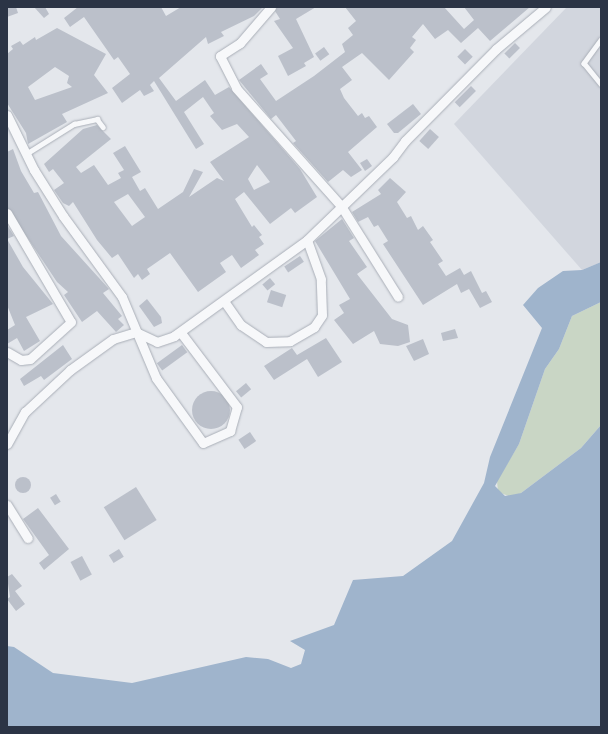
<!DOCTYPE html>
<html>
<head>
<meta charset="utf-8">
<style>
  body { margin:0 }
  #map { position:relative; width:608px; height:734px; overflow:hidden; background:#e4e7ec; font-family:Rubik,sans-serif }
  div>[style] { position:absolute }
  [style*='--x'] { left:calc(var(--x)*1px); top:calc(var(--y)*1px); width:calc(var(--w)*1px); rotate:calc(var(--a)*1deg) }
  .built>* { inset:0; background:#d2d6de }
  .green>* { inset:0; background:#c9d6c5 }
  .water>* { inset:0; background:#9fb4cc }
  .building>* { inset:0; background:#bbc0ca; transform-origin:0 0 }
  .round { border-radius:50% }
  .roads { filter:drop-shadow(0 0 1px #a9aeb7) drop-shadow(0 0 1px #a9aeb7) }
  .service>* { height:4.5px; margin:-2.25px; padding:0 2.25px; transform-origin:2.25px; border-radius:2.25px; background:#f7f8fa }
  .minor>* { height:9px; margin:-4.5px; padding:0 4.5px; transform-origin:4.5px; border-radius:4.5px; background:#f7f8fa }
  span { translate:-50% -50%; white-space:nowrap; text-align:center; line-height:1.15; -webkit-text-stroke:3.5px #f4f6f9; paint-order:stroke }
  .frame { position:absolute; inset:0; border:8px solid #2b3445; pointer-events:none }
</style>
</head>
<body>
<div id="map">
  <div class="built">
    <i style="clip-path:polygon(567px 7px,601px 7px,601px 262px,582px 270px,454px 124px)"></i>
  </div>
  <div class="green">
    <i style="clip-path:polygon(601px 302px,601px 425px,581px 448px,521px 493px,511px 497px,498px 492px,497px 481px,519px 444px,545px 369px,559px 349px,572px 316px)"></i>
  </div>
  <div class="water">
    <i style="clip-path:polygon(601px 262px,601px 302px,572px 316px,559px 349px,545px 369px,519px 444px,495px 486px,505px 496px,521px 493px,581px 448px,601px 425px,601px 727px,7px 727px,7px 646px,14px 647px,53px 673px,132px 683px,246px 657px,268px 659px,291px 668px,301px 664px,305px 650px,290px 641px,334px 625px,353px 580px,403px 576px,452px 541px,484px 483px,490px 457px,542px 328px,523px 305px,538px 288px,563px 271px,582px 270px)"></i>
  </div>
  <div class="building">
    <i style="clip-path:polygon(7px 7px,16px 7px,18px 13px,7px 17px)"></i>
    <i style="clip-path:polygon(34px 7px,45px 7px,49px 14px,44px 18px)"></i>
    <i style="clip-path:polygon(evenodd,78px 7px,161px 7px,166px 16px,181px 7px,263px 7px,254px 16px,221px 32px,224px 36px,208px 44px,206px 37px,159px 78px,176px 101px,205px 80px,215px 95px,229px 87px,300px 169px,317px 197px,295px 213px,291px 208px,270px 224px,244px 192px,235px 199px,252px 227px,254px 225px,262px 235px,259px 237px,264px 244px,255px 250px,259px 255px,241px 268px,232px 255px,220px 263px,226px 272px,198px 292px,170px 253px,147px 269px,150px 274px,142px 280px,138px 274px,134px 278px,118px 254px,112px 258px,97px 240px,73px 202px,69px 206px,63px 203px,54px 190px,64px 183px,53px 169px,49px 172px,44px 164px,83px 129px,97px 125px,111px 139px,76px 167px,81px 173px,94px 165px,108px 185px,121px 178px,118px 173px,124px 170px,113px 153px,125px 146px,141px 172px,132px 177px,140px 191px,145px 188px,158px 209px,183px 192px,194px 169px,203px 172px,189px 197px,217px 178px,224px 181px,210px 162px,249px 137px,237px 124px,222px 130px,210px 116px,214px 113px,203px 97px,184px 112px,204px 144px,196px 149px,154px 81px,150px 85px,154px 91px,144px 96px,140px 90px,122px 103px,112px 88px,130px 74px,118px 57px,114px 60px,84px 17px,70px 27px,64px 18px,78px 7px,257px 165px,270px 182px,254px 190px,248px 179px,257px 165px,78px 7px,128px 194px,145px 217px,132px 226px,114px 202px,128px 194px)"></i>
    <i style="clip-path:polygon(277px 7px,316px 7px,296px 19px,314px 57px,304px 63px,306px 66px,288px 76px,278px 56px,293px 48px,274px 21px,280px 19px,275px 11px)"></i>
    <i style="clip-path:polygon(345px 7px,444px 7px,464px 29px,474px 20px,464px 7px,530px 7px,490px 41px,478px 28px,461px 43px,448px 30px,435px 39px,423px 24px,412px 37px,416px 40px,410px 48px,414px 52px,389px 80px,362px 53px,342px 67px,352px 80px,340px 89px,344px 98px,358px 116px,362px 113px,365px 118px,369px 116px,377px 127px,348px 152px,362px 170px,351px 177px,343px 170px,328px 182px,293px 143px,296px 141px,276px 115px,271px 119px,239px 80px,261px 64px,268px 74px,260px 79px,276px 101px,314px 76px,345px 52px,342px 44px,353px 35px,348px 28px,356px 21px)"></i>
    <i style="clip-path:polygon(evenodd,57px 28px,106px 54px,94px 75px,108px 93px,62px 114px,67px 122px,28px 144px,26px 133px,7px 103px,7px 54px,13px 49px,11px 46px,20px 41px,23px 45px,35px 37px,36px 40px,57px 28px,55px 67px,69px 76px,67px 83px,72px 87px,35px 100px,28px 87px,55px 67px)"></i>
    <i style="left:515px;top:43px;width:7px;height:15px;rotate:45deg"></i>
    <i style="left:324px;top:47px;width:9px;height:11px;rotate:54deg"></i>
    <i style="left:465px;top:49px;width:11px;height:11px;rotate:45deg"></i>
    <i style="left:471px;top:86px;width:7px;height:23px;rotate:45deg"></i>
    <i style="clip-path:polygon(413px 104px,421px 114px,398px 133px,394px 133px,387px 124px)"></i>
    <i style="left:430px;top:129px;width:12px;height:16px;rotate:42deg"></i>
    <i style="clip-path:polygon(13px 149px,21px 171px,34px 193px,38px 192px,61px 236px,109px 289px,103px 293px,122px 316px,118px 319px,124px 325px,116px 332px,97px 311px,82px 322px,64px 295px,68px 292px,57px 282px,7px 207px,7px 152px)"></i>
    <i style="clip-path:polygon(367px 159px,372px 166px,365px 171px,360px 163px)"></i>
    <i style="clip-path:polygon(390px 178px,406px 192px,397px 202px,407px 218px,411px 216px,418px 230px,423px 226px,433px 240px,430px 242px,443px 261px,438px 264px,446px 276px,460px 268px,464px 275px,471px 271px,482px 293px,486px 291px,492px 302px,480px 308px,469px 289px,461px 293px,457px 284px,423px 305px,383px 244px,388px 241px,378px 225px,374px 227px,368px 217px,358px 222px,352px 212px,381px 194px,378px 190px)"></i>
    <i style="clip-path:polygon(342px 219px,354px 238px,349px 241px,367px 267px,357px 274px,392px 319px,408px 325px,410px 342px,398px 346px,380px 344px,374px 331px,353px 344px,334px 320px,344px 313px,339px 305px,350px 299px,315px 241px)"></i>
    <i style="clip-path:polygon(7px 225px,14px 236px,7px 239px,23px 267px,53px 304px,26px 317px,40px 341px,24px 351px,17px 338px,7px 344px,7px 330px,15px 325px,7px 305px)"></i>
    <i style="left:300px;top:256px;width:7px;height:19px;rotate:56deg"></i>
    <i style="left:270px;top:278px;width:8px;height:10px;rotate:50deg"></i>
    <i style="left:271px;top:290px;width:16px;height:13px;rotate:18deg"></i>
    <i style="clip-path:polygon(147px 299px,161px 317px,162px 323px,154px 327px,139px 306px)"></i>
    <i style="clip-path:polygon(455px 329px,458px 338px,443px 341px,441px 333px)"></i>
    <i style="clip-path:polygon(326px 338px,342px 362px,318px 377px,307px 359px,274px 380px,264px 366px,292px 348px,297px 355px)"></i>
    <i style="clip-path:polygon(423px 339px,429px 354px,414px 361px,406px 346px)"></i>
    <i style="clip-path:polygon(63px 345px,72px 359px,44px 380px,41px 376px,24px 386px,20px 379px)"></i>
    <i style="left:182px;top:345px;width:9px;height:31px;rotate:54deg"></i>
    <i style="left:246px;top:383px;width:8px;height:13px;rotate:50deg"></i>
    <i class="round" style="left:192px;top:391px;width:38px;height:38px"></i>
    <i style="left:250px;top:432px;width:11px;height:14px;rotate:56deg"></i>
    <i class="round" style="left:15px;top:477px;width:16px;height:16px"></i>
    <i style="left:136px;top:487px;width:39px;height:38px;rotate:58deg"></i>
    <i style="left:56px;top:494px;width:9px;height:7px;rotate:58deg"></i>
    <i style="clip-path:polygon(38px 508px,69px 549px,44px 570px,39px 563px,49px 555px,23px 519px)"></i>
    <i style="left:119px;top:549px;width:9px;height:12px;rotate:58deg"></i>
    <i style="left:82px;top:556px;width:21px;height:13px;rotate:62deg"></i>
    <i style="clip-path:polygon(12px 574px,22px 586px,15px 591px,25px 604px,16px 611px,7px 599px,10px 597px,7px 577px)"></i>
  </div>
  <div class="roads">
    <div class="service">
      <i style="--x:601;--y:40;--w:29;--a:126"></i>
      <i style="--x:584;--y:63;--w:27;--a:51"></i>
      <i style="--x:26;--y:154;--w:57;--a:-32"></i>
      <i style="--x:74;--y:124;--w:24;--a:-12"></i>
      <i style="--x:97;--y:119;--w:10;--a:53"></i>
    </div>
    <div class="minor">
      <i style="--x:271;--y:7;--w:48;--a:130.7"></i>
      <i style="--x:240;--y:43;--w:24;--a:147"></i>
      <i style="--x:220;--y:56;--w:36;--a:63"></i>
      <i style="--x:236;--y:88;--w:158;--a:48.3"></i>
      <i style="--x:341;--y:206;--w:107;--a:57.9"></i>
      <i style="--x:7;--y:115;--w:61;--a:63.9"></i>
      <i style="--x:34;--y:170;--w:54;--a:57.8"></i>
      <i style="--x:63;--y:216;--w:100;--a:53.9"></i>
      <i style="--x:122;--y:297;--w:88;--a:67.2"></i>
      <i style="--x:156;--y:378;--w:80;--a:54.1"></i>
      <i style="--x:203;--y:443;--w:30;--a:-24"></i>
      <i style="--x:230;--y:431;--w:25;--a:-74"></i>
      <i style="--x:237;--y:407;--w:93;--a:-127.1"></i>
      <i style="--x:7;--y:213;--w:126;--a:59.6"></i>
      <i style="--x:71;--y:322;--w:55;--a:137.9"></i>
      <i style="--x:30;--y:359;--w:9;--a:174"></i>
      <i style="--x:21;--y:360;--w:16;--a:-150"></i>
      <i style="--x:224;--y:301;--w:29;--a:55"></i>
      <i style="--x:241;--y:325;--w:30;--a:34"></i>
      <i style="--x:266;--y:342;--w:24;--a:-2"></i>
      <i style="--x:290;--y:341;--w:28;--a:-30"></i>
      <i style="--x:314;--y:327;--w:14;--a:-56"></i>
      <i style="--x:322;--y:315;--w:36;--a:-92"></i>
      <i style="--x:321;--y:279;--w:41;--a:-109.7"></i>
      <i style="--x:7;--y:444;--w:37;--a:-61"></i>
      <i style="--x:25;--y:412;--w:62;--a:-43"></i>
      <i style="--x:70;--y:370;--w:53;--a:-35.8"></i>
      <i style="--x:113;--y:339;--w:24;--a:-17"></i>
      <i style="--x:136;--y:332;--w:23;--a:25"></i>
      <i style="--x:157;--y:342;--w:18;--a:-19"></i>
      <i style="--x:174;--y:336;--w:164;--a:-35.8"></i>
      <i style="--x:307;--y:240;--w:120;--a:-44"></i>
      <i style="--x:393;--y:157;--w:20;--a:-53"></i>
      <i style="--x:405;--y:141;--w:129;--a:-45.3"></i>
      <i style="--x:496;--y:49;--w:65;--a:-40"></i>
      <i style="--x:7;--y:505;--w:39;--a:58"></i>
    </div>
  </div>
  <div class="frame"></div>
</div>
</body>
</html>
